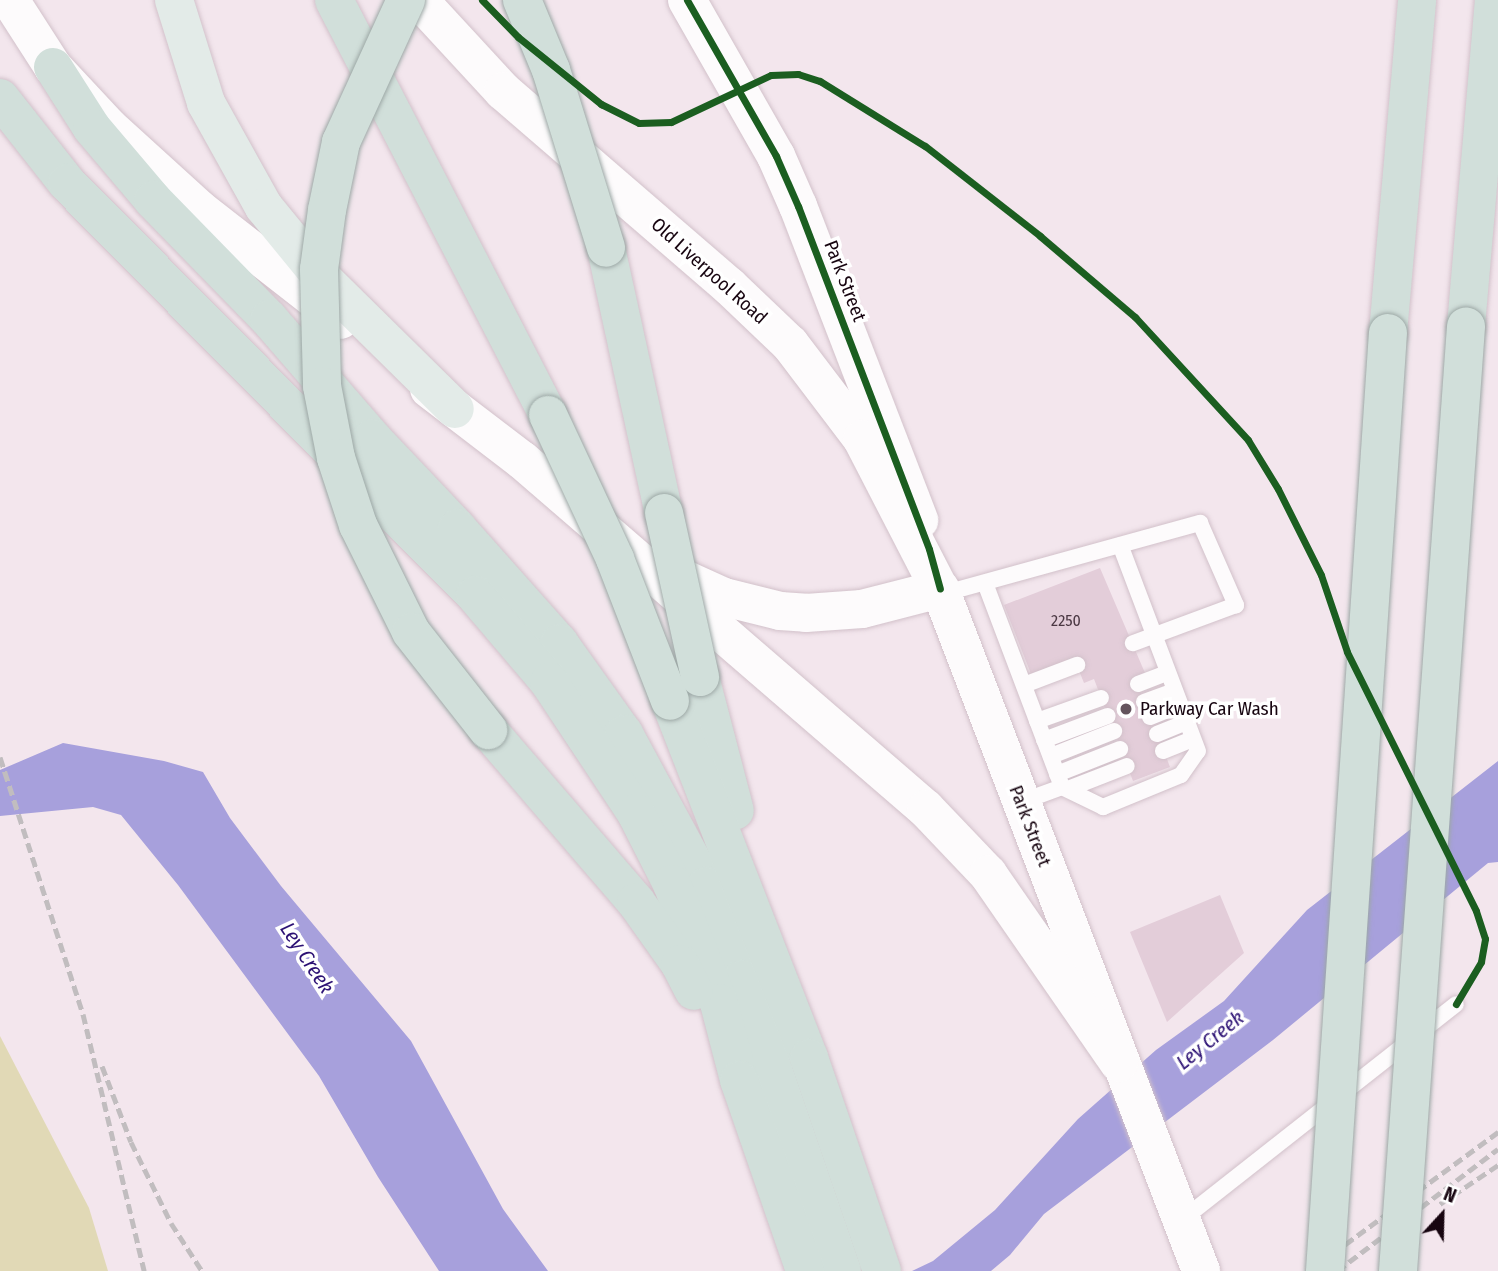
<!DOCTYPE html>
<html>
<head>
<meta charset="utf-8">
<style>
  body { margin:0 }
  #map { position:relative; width:1498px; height:1271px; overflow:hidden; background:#f3e6ed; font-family:"Fira Sans Condensed",sans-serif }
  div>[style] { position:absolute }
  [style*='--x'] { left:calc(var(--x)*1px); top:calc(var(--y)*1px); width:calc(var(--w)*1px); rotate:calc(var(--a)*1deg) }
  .green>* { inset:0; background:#e1d9b6 }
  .water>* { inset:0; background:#a7a0dc }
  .building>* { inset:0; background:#e3cdd9 }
  .roads { filter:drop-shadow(0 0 2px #d2c1ca) drop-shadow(0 0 2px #d2c1ca) }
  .service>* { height:16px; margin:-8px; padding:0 8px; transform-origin:8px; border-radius:8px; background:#fdfbfc }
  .tertiary>* { height:38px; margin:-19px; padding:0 19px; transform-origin:19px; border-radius:19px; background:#fdfbfc }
  .secondary>* { height:38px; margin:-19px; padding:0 19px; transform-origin:19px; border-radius:19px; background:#fdfbfc }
  .primary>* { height:38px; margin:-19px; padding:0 19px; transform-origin:19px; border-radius:19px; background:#e3ebe8 }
  .motorway>* { height:38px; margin:-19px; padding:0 19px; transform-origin:19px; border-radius:19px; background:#d1dfda }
  .rail>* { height:5px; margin-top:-2.5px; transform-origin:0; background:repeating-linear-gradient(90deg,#c1bdbf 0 10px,transparent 0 15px) }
  .bridges { filter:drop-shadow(0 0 2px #9da8a6) drop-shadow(0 0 2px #9da8a6) }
  .motorway-bridge>* { height:38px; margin:-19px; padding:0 19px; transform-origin:19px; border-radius:19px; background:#d1dfda }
  .cycleway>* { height:7px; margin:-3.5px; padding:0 3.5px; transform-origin:3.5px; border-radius:3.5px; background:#1b5e20 }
  .dots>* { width:19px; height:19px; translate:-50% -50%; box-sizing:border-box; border:4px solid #fff; border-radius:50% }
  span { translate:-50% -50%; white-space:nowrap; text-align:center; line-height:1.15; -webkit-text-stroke:7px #fff; paint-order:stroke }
  .number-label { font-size:16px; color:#4b3843 }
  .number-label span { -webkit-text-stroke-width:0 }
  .street-label { font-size:19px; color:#170510 }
  .poi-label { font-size:19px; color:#170510 }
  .left { translate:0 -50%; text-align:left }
  .water-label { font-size:21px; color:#2c1174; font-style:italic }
  .north { position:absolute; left:1407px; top:1180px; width:70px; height:70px; -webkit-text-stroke:5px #fff; paint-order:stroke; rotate:22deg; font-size:19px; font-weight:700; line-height:28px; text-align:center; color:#170510 }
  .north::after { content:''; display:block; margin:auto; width:24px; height:32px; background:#170510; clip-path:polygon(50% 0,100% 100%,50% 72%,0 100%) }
</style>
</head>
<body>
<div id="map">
  <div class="green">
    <i style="clip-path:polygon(0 1036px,89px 1208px,108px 1271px,0 1271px)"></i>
  </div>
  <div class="water">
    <i style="clip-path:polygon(63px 743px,164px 761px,203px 772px,230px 818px,281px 886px,411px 1041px,503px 1209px,548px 1271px,439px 1271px,378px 1177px,319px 1076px,178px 885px,121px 815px,93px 807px,0 816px,0 770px)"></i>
    <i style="clip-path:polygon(1498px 761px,1498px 862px,1488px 863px,1273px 1040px,1044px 1214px,1010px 1255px,991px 1271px,912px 1271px,933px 1261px,995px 1210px,1078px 1119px,1156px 1050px,1224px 1001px,1307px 910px)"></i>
  </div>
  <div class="building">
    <i style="clip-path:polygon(1100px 568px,1145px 673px,1135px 677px,1170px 767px,1133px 781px,1094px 679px,1084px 683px,1074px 658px,1031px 674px,1004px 605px)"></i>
    <i style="clip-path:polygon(1220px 895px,1244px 953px,1167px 1022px,1130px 932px)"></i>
  </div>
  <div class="roads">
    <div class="service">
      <i style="--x:985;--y:583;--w:218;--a:69.3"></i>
      <i style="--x:1062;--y:787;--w:44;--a:159.9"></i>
      <i style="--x:942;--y:594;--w:268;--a:-15.4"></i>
      <i style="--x:1200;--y:523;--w:90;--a:66.3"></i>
      <i style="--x:1236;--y:605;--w:110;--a:159.7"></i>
      <i style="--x:1138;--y:684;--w:31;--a:-21"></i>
      <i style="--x:1024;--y:685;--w:57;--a:-20.7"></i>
      <i style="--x:1144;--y:702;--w:32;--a:-20"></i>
      <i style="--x:1150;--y:717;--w:32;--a:-22"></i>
      <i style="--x:1037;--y:721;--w:68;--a:-19.8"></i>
      <i style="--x:1157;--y:734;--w:31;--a:-22"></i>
      <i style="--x:1044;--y:740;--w:68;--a:-20.6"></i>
      <i style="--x:1163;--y:751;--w:32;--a:-22"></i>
      <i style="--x:1051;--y:756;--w:68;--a:-21.6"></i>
      <i style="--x:1057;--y:774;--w:68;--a:-21.6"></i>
      <i style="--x:1062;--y:787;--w:46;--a:26"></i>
      <i style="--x:1103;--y:807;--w:84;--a:-22.3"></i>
      <i style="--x:1181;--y:775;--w:29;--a:-55"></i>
      <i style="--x:1198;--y:751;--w:220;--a:-110.7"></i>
      <i style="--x:1068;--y:789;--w:63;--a:-21.3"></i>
      <i style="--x:1183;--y:1219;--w:347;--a:-38.2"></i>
    </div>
    <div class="tertiary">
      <i style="--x:687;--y:0;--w:180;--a:60.3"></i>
      <i style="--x:776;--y:156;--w:55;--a:66.3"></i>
      <i style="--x:798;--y:206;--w:337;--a:68.9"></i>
    </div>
    <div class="secondary">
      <i style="--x:10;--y:0;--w:80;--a:57.3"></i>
      <i style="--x:53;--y:67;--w:82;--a:47"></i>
      <i style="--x:109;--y:127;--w:122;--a:42.3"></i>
      <i style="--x:199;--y:209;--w:180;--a:38"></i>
      <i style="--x:419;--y:0;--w:124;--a:47.3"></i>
      <i style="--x:503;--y:91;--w:298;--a:40.8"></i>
      <i style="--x:729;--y:286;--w:84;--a:43.6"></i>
      <i style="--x:790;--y:344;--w:119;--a:52.8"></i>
      <i style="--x:862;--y:439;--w:174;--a:62.7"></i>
      <i style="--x:942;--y:594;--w:725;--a:69.06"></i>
      <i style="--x:429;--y:389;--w:117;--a:37.4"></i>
      <i style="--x:522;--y:460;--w:534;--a:40.82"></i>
      <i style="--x:926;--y:809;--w:90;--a:46.4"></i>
      <i style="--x:988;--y:874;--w:230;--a:55.3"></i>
      <i style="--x:669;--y:572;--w:60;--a:24.4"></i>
      <i style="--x:724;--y:597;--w:58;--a:14"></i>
      <i style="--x:780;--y:611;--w:26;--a:4"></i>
      <i style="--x:806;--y:613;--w:56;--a:-4.1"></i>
      <i style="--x:862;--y:609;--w:81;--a:-14.4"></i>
    </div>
    <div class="primary">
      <i style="--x:174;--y:0;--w:108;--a:72.7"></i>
      <i style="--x:206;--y:103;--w:119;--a:60.9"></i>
      <i style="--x:264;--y:207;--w:93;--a:50.7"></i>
      <i style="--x:323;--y:279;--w:185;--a:44.6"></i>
    </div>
    <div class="motorway">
      <i style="--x:334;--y:0;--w:467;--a:62.7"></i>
      <i style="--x:53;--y:67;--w:72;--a:57.4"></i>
      <i style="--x:92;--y:128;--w:94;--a:49.7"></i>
      <i style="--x:153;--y:200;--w:166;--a:45.7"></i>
      <i style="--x:269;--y:319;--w:157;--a:49.1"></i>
      <i style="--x:372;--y:438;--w:124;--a:46.6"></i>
      <i style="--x:457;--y:528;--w:154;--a:48.4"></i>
      <i style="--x:559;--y:643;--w:112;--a:54.5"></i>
      <i style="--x:624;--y:734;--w:173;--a:61.7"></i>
      <i style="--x:706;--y:886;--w:100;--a:68.8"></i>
      <i style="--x:742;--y:979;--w:309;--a:71.1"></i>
      <i style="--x:0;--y:98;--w:108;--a:51.8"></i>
      <i style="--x:67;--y:183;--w:580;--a:45.28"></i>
      <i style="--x:475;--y:595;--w:114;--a:49.6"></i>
      <i style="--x:549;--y:682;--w:157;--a:56.4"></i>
      <i style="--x:636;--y:813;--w:80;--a:63.1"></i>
      <i style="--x:672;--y:884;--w:128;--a:68.4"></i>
      <i style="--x:719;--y:1003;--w:80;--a:75.4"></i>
      <i style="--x:739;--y:1080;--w:202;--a:70.9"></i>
      <i style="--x:606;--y:248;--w:271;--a:77.7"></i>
      <i style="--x:1466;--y:326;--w:327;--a:-85.1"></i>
      <i style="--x:1388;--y:333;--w:334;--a:-85"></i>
      <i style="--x:700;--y:677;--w:138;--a:75.4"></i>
      <i style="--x:670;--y:701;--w:383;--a:68.7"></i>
      <i style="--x:809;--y:1058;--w:225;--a:71.1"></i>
      <i style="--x:488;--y:730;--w:227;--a:49.3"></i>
      <i style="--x:636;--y:902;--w:76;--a:54.6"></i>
      <i style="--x:680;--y:964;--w:30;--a:63"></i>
    </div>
  </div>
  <div class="rail">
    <i style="--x:0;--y:757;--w:270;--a:72.1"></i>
    <i style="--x:83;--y:1014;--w:264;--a:76.6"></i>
    <i style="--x:102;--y:1066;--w:81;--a:69.1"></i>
    <i style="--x:131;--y:1142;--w:90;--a:63.7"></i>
    <i style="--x:171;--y:1223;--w:57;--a:57.1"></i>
    <i style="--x:1440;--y:1204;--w:70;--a:-33.9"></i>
    <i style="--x:1309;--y:1271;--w:235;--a:-36.3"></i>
    <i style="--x:1337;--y:1271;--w:202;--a:-37.2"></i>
  </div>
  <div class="bridges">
    <div class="motorway-bridge">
      <i style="--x:406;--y:0;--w:156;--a:114.6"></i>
      <i style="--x:341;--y:142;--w:69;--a:101.6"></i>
      <i style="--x:327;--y:210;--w:60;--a:97.7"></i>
      <i style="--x:319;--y:269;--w:117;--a:88.5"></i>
      <i style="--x:322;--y:386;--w:73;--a:79"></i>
      <i style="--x:336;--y:458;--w:71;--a:71.8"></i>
      <i style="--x:358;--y:525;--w:119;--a:63.6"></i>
      <i style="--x:411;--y:632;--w:125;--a:51.8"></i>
      <i style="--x:522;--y:0;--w:76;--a:67.5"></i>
      <i style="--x:551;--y:70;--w:186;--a:72.8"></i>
      <i style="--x:548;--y:415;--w:159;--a:65"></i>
      <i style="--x:615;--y:559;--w:152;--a:68.8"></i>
      <i style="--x:664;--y:513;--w:168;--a:77.6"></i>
      <i style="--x:1325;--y:1271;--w:940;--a:-86.16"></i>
      <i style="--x:1398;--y:1271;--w:947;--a:-85.88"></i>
    </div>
  </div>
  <div class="cycleway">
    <i style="--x:482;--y:0;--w:52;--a:45.8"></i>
    <i style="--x:518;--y:37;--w:107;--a:38.9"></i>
    <i style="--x:601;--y:104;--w:42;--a:26.6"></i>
    <i style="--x:639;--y:123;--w:32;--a:-2"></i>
    <i style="--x:671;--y:122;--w:110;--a:-25.2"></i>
    <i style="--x:771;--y:75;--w:27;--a:-2"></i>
    <i style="--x:798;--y:74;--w:23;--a:18"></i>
    <i style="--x:820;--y:81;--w:123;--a:31.8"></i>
    <i style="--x:925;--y:146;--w:146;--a:38"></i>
    <i style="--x:1040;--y:236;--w:125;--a:40.5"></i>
    <i style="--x:1135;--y:317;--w:167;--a:47.4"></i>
    <i style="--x:1248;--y:440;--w:57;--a:58.5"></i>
    <i style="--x:1278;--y:489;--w:96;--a:63.4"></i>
    <i style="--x:1321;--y:575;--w:81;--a:71.3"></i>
    <i style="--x:1347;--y:652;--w:289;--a:63.5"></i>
    <i style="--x:1476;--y:911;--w:29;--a:72"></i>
    <i style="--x:1485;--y:939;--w:23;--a:100"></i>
    <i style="--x:1481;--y:962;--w:49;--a:120.8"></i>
    <i style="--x:687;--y:0;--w:180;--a:60.3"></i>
    <i style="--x:776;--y:156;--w:55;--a:66.3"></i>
    <i style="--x:798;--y:206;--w:367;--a:69.1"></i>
    <i style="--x:929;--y:549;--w:41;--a:74.6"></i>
  </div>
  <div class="dots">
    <i style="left:1126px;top:709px;background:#64545d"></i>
  </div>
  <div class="number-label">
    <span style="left:1066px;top:621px">2250</span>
  </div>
  <div class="street-label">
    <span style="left:709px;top:271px;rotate:42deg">Old Liverpool Road</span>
    <span style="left:845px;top:281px;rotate:69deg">Park Street</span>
    <span style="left:1030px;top:826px;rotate:69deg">Park Street</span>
  </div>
  <div class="poi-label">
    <span class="left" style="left:1140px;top:709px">Parkway Car Wash</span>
  </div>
  <div class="water-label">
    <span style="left:307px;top:958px;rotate:57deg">Ley Creek</span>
    <span style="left:1210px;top:1040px;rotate:-39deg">Ley Creek</span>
  </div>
  <div class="north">N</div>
</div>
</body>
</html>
